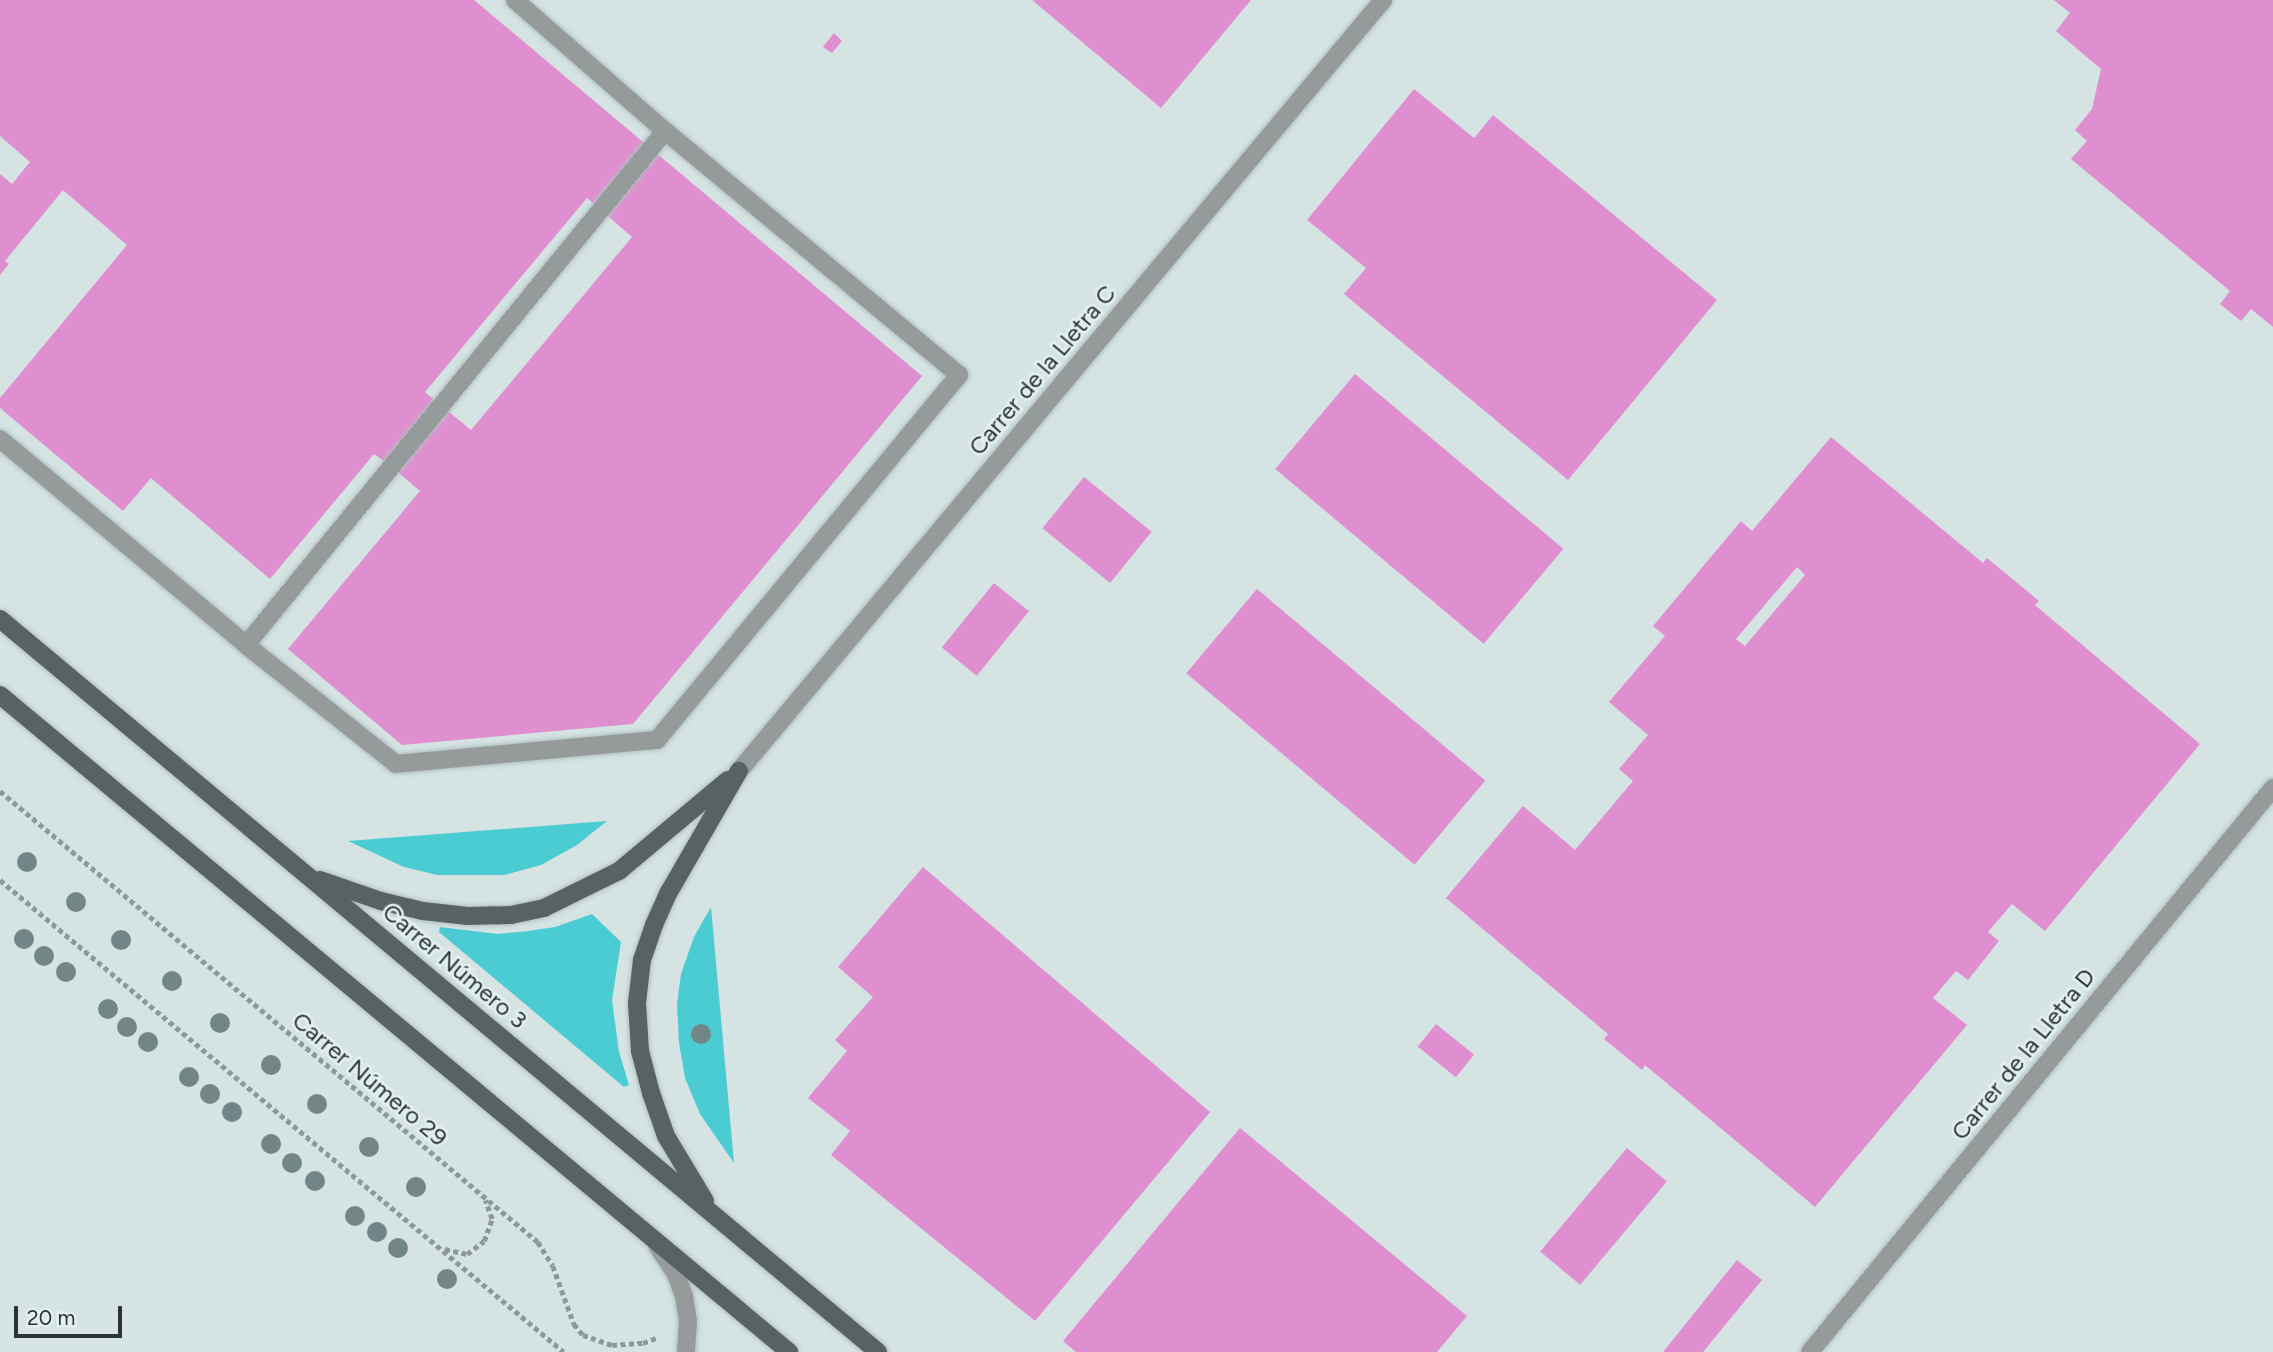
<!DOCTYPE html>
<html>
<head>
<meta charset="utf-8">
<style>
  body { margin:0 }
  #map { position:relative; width:2273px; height:1352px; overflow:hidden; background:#d5e3e3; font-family:Figtree,sans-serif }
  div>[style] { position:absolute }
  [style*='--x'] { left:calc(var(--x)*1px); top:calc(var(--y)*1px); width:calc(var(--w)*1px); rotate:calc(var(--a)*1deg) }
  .green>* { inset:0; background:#4bcbd2 }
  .building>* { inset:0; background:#df8fd0; transform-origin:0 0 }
  .path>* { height:4.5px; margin-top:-2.25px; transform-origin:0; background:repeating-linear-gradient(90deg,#8d9898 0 5px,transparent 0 8.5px) }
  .roads { filter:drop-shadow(0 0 2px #b3c0c0) drop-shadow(0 0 2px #b3c0c0) }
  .minor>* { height:18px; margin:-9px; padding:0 9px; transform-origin:9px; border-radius:9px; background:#959b9b }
  .major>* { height:18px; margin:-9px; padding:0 9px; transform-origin:9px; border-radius:9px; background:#586263 }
  .trees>* { width:20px; height:20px; margin:-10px; border-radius:50%; background:#728687 }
  span { translate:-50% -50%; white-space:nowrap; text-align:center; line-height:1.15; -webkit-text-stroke:5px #e2f0f1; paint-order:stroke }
  .street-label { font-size:24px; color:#2d3333 }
  .scale { position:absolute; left:14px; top:1306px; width:108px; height:32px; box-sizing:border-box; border:4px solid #2d3333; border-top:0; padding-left:9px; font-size:21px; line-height:24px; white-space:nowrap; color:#2d3333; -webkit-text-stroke:5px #e2f0f1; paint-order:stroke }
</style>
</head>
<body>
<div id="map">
  <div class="green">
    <i style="clip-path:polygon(607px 821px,577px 845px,541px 865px,504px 875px,437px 875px,404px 867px,348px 841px)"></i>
    <i style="clip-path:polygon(711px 907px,734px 1163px,700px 1114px,685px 1078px,679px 1043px,677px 1004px,681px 974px,694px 937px)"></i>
    <i style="clip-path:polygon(592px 914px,621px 942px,612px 1000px,619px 1052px,629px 1085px,624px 1087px,439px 932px,440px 927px,498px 934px,528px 931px,555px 927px)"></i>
  </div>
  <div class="building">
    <i style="clip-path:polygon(evenodd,0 0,474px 0,922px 376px,633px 724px,402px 745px,288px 649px,420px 491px,388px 464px,374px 454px,270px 579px,151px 478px,123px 511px,0 408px,0 398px,127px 245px,63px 190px,5px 261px,9px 264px,0 275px,0 174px,12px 184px,30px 162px,0 136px,0 0,587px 198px,632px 237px,471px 430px,425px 392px,587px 198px)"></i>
    <i style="clip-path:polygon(1032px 0,1251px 0,1161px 108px)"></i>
    <i style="clip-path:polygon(2054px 0,2273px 0,2273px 327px,2251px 309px,2241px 321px,2220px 304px,2230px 291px,2071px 159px,2087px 141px,2075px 130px,2092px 109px,2101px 69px,2056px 31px,2070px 13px)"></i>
    <i style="clip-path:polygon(834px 33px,842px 41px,832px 53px,823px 47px)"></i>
    <i style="clip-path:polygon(1414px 89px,1474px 138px,1493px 115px,1717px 300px,1568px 480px,1344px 294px,1366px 268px,1307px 220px)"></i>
    <i style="left:1355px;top:374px;width:272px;height:124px;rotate:40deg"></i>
    <i style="clip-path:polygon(evenodd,1831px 437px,1983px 563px,1987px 558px,2039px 601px,2035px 605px,2200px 744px,2045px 931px,2012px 904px,1988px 932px,1999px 941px,1968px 980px,1956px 971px,1933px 998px,1967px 1025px,1815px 1207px,1645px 1065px,1642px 1070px,1604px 1039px,1608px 1034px,1446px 898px,1523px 806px,1575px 850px,1633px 781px,1619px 769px,1648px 735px,1609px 702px,1665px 636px,1653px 626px,1741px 521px,1752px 531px,1831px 437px,1797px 567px,1805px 575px,1745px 646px,1736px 639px,1797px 567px)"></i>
    <i style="left:1084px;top:477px;width:87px;height:66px;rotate:39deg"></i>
    <i style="left:994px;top:583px;width:45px;height:83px;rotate:39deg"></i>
    <i style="left:1257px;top:589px;width:298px;height:110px;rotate:40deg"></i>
    <i style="clip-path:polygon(923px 867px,1210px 1112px,1035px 1321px,831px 1155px,850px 1131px,808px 1098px,847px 1051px,835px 1040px,873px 997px,838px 967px)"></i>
    <i style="left:1436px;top:1024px;width:49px;height:29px;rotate:39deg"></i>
    <i style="clip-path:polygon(1240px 1128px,1467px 1316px,1437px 1352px,1076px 1352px,1063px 1341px)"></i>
    <i style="left:1627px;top:1148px;width:52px;height:135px;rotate:40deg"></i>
    <i style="clip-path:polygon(1737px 1260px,1762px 1280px,1703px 1352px,1663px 1352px)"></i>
  </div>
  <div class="path">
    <i style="--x:0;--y:791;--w:702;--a:39.97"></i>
    <i style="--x:538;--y:1242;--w:28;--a:58"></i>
    <i style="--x:553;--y:1266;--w:62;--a:70.1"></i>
    <i style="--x:574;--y:1324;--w:14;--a:51"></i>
    <i style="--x:583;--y:1335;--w:31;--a:19"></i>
    <i style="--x:612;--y:1345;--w:31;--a:-4"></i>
    <i style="--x:643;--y:1343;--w:17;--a:-21"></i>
    <i style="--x:0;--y:880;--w:735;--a:39.93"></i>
    <i style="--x:445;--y:1249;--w:23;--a:13"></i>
    <i style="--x:467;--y:1254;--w:21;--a:-37"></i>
    <i style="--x:484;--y:1241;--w:23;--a:-70"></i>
    <i style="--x:492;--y:1219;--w:20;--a:-110"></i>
  </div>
  <div class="roads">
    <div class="minor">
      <i style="--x:0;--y:439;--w:321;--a:39.9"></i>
      <i style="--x:246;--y:645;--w:191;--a:38.4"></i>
      <i style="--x:396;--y:764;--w:262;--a:-5.3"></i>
      <i style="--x:657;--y:740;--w:474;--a:-50.4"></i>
      <i style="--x:959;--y:375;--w:382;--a:-140.3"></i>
      <i style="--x:665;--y:131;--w:199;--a:-138.9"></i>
      <i style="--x:246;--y:645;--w:663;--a:-50.81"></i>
      <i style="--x:739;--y:771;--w:1005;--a:-50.13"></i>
      <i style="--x:657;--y:1245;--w:35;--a:57"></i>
      <i style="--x:676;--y:1274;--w:23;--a:70"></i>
      <i style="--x:684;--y:1296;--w:26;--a:81"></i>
      <i style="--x:688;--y:1322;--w:30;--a:94"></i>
      <i style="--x:1810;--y:1352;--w:730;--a:-50.62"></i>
    </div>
    <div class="major">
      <i style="--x:0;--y:619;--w:1144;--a:39.86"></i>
      <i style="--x:0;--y:695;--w:1027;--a:39.78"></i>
      <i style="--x:320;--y:880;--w:65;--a:19"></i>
      <i style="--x:381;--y:901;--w:43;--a:13.4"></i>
      <i style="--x:423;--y:911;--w:45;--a:6.3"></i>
      <i style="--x:468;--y:916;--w:43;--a:-1.3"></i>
      <i style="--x:511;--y:915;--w:34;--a:-12"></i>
      <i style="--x:544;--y:908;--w:84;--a:-26.3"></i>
      <i style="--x:619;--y:871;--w:142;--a:-39.9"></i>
      <i style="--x:705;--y:1201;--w:76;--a:-121"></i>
      <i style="--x:666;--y:1136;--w:46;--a:-109.2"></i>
      <i style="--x:651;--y:1093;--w:43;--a:-104.7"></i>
      <i style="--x:640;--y:1051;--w:48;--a:-93.6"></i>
      <i style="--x:637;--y:1003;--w:43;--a:-83.4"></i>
      <i style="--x:642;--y:960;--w:37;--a:-71"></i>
      <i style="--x:654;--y:925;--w:36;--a:-66"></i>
      <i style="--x:669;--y:892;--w:140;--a:-60"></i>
    </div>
  </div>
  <div class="trees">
    <i style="left:27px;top:862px"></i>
    <i style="left:76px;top:902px"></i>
    <i style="left:24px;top:939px"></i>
    <i style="left:121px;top:940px"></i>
    <i style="left:44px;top:956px"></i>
    <i style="left:66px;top:972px"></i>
    <i style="left:172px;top:981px"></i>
    <i style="left:108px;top:1009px"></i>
    <i style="left:220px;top:1023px"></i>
    <i style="left:127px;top:1027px"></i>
    <i style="left:701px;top:1034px"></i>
    <i style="left:148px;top:1042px"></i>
    <i style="left:271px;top:1065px"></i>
    <i style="left:189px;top:1077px"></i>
    <i style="left:210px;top:1094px"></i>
    <i style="left:317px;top:1104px"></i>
    <i style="left:232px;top:1112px"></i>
    <i style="left:271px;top:1144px"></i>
    <i style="left:369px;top:1147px"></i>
    <i style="left:292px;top:1163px"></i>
    <i style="left:315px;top:1181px"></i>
    <i style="left:416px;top:1187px"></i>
    <i style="left:355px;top:1216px"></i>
    <i style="left:377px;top:1232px"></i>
    <i style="left:398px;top:1248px"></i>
    <i style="left:447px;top:1279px"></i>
  </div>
  <div class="street-label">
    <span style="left:1042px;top:370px;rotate:-50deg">Carrer de la Lletra C</span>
    <span style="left:455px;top:966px;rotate:40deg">Carrer Número 3</span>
    <span style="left:2023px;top:1054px;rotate:-51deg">Carrer de la Lletra D</span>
    <span style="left:370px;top:1079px;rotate:40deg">Carrer Número 29</span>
  </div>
  <div class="scale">20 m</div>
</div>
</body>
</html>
